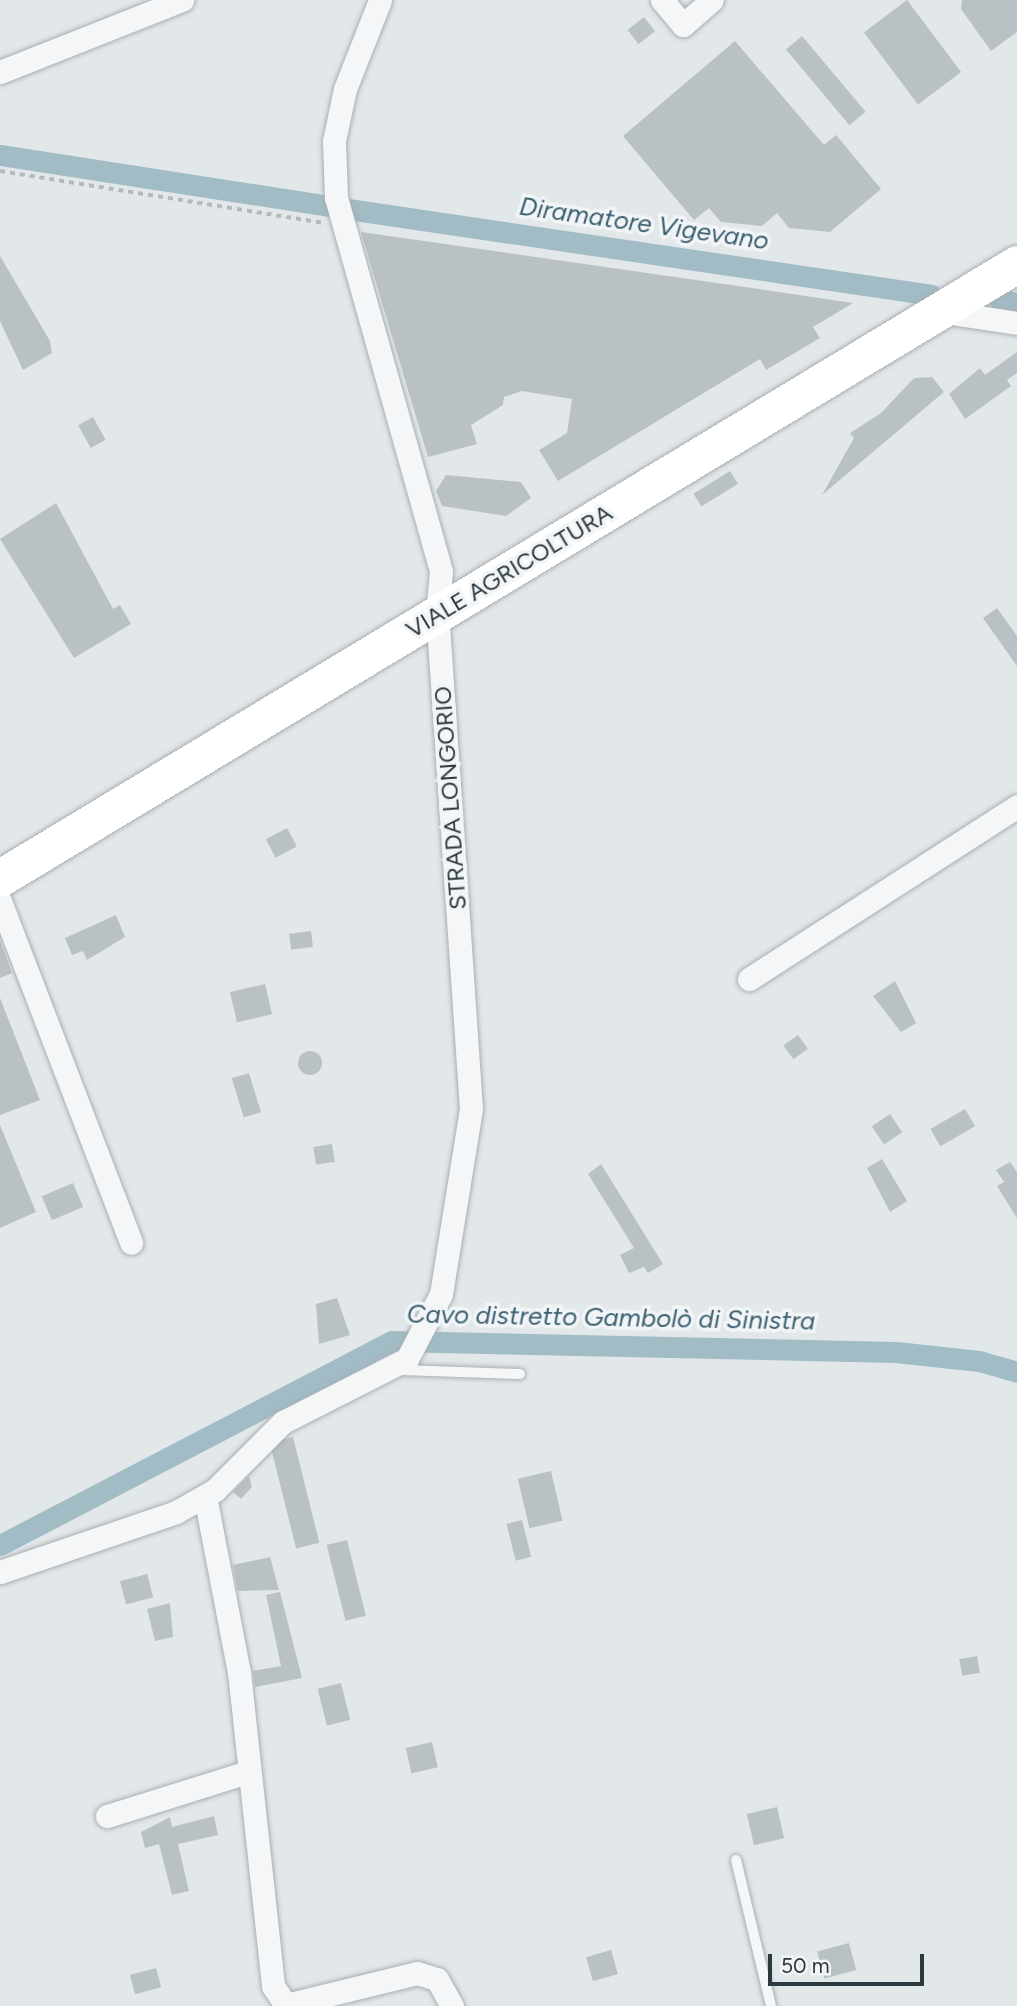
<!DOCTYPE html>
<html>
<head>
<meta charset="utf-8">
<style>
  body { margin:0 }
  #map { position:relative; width:1017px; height:2006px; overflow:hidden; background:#e2e7e9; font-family:Figtree,sans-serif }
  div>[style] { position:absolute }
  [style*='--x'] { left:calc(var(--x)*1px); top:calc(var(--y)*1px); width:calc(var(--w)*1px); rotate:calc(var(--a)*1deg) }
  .canal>* { height:21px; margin:-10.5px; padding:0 10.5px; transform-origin:10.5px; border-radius:10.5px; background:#a1bcc5 }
  .building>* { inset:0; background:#bac1c5; transform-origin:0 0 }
  .round { border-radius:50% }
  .path>* { height:3.5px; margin-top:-1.75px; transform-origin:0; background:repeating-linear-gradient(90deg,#b5b9bd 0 5px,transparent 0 10px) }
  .roads { filter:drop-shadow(0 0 2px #a8afb3) drop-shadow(0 0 2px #a8afb3) }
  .service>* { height:10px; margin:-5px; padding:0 5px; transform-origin:5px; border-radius:5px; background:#f5f6f8 }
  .minor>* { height:23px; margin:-11.5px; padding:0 11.5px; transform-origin:11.5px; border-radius:11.5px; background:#f5f6f8 }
  .primary>* { height:37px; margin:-18.5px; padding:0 18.5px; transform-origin:18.5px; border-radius:18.5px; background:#fff }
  span { translate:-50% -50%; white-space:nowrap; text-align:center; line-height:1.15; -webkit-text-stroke:7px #f2f5f7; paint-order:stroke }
  .street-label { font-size:24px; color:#2c383f }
  .water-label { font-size:26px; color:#3a5f6f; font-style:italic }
  .scale { position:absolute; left:768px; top:1954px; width:156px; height:32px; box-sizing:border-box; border:4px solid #2c383f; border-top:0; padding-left:9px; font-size:21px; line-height:24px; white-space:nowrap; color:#2c383f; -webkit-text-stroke:5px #f2f5f7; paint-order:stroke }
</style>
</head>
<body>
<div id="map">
  <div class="canal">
    <i style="--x:0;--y:155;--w:334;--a:8.8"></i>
    <i style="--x:348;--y:209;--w:590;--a:8.38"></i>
    <i style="--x:1000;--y:300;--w:17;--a:10"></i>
    <i style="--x:0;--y:1545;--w:442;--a:-27.5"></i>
    <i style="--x:392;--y:1341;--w:504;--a:1.25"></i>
    <i style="--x:896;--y:1352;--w:83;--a:6.2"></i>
    <i style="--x:979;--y:1361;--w:40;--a:16"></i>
  </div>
  <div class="building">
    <i style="left:907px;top:0;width:90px;height:54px;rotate:53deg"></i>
    <i style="clip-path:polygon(962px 0,1017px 0,1017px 32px,991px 51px,961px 9px)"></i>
    <i style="left:644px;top:17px;width:18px;height:21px;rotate:52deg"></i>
    <i style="left:802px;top:36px;width:99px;height:21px;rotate:50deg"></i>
    <i style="clip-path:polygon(735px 41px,824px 145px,836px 135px,881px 189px,830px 232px,789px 228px,777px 213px,762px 226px,721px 222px,709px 208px,694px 220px,623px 136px)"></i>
    <i style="clip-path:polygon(361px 232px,731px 285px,853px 303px,813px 327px,820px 338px,766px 370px,760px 359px,558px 481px,539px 450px,567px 433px,572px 399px,522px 391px,504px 397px,503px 405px,471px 425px,477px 444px,428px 457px)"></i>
    <i style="clip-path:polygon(0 256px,50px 341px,52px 353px,23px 370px,0 321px)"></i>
    <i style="clip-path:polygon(1017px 352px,1017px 373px,1007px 380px,1011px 386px,965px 419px,949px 394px,980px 368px,985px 375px)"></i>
    <i style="clip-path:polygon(932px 377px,944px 392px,822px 495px,854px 438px,850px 433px,881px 413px,914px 378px)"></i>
    <i style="left:93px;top:417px;width:26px;height:17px;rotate:61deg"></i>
    <i style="left:730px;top:471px;width:15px;height:43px;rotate:58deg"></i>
    <i style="clip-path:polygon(446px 475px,521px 482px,531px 498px,506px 516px,442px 506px,436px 491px)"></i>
    <i style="clip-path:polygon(56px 503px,113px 609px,120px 605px,131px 624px,74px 658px,0 539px)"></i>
    <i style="clip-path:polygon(997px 608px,1017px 636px,1017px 666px,983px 618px)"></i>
    <i style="left:287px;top:828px;width:21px;height:24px;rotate:62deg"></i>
    <i style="clip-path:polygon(116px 915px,125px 937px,87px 960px,83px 951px,72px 955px,65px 938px)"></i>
    <i style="left:311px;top:931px;width:16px;height:22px;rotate:83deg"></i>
    <i style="clip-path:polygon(0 940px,12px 973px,0 978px)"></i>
    <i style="clip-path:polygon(895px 981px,916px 1023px,901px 1032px,873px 996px)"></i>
    <i style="left:265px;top:984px;width:31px;height:36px;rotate:77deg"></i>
    <i style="clip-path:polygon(0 998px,40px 1100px,0 1115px)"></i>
    <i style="left:798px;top:1035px;width:17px;height:18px;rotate:54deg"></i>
    <i class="round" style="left:298px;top:1051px;width:24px;height:24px"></i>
    <i style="left:249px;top:1073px;width:41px;height:18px;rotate:73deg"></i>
    <i style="left:965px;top:1109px;width:20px;height:40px;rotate:60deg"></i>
    <i style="left:890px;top:1114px;width:22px;height:22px;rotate:56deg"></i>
    <i style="clip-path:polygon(0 1125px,36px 1212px,0 1228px)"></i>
    <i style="left:332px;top:1144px;width:18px;height:19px;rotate:81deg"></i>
    <i style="clip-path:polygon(882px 1159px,907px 1201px,890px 1212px,867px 1168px)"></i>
    <i style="clip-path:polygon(1010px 1162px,1017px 1172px,1017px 1218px,997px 1186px,1004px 1182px,996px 1170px)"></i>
    <i style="clip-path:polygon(601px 1164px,663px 1264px,648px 1273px,644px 1267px,629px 1273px,620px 1255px,634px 1248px,588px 1174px)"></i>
    <i style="left:73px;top:1183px;width:26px;height:34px;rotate:67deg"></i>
    <i style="clip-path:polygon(337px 1298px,350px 1335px,319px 1344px,316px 1304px)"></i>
    <i style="left:293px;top:1437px;width:109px;height:24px;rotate:76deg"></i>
    <i style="left:551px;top:1471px;width:51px;height:34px;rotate:77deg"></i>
    <i style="clip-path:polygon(249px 1476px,252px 1487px,241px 1499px,233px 1492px)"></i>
    <i style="left:522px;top:1520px;width:38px;height:16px;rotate:76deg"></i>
    <i style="left:347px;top:1540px;width:78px;height:21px;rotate:76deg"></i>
    <i style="clip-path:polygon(270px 1557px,279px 1590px,238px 1591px,233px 1565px)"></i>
    <i style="left:147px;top:1574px;width:24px;height:28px;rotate:75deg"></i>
    <i style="clip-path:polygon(280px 1592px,302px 1678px,255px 1687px,253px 1671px,281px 1666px,266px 1595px)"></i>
    <i style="clip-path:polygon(170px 1603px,173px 1637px,155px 1641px,147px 1609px)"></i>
    <i style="left:977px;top:1656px;width:17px;height:18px;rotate:80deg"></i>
    <i style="left:341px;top:1683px;width:38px;height:24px;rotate:76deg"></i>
    <i style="left:432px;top:1742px;width:26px;height:27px;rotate:77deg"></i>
    <i style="left:777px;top:1807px;width:32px;height:31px;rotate:77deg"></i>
    <i style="clip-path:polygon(214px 1816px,218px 1835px,178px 1844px,189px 1891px,172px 1895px,159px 1844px,145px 1848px,141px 1832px,170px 1817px,172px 1827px)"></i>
    <i style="left:849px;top:1943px;width:28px;height:33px;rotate:75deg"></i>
    <i style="left:611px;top:1950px;width:25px;height:26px;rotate:74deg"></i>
    <i style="left:156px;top:1968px;width:20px;height:27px;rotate:75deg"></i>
  </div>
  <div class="path">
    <i style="--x:0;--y:171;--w:327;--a:9.1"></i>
  </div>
  <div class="roads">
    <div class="service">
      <i style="--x:399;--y:1370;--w:121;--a:1.9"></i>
      <i style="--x:736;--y:1860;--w:150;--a:76.5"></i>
    </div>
    <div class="minor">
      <i style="--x:662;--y:0;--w:33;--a:50"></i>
      <i style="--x:683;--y:25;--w:38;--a:-41"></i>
      <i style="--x:0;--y:72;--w:196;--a:-21.6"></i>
      <i style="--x:939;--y:311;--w:79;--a:8.7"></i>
      <i style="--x:0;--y:901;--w:366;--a:69"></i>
      <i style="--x:749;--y:979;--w:319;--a:-32.8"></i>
      <i style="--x:205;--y:1496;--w:179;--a:79.1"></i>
      <i style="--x:239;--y:1672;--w:316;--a:83.8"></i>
      <i style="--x:273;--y:1986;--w:23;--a:56"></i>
      <i style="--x:286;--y:2005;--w:135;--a:-13.7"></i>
      <i style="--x:417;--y:1973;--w:21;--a:17"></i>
      <i style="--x:437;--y:1979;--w:31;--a:61"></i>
      <i style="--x:0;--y:1572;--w:186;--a:-18.8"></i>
      <i style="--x:176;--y:1512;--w:45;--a:-29.4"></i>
      <i style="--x:215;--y:1490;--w:96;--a:-45"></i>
      <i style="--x:283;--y:1422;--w:139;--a:-26.9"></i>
      <i style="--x:407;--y:1359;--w:73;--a:-62.4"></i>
      <i style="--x:441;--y:1294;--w:187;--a:-80.8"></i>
      <i style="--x:471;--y:1109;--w:496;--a:-93.9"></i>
      <i style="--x:437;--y:614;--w:43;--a:-84.7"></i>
      <i style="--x:441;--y:571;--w:387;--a:-105.7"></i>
      <i style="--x:336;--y:198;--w:57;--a:-92"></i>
      <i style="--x:334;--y:141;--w:53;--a:-78.1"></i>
      <i style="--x:345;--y:89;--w:96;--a:-68.5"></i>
      <i style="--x:107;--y:1816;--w:147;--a:-17.4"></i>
    </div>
    <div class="primary">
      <i style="--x:0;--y:878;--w:1188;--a:-31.12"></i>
    </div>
  </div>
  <div class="street-label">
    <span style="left:509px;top:571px;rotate:-31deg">VIALE AGRICOLTURA</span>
    <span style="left:450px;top:798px;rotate:-94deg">STRADA LONGORIO</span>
  </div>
  <div class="water-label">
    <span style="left:644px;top:224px;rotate:8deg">Diramatore Vigevano</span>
    <span style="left:611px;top:1318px;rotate:1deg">Cavo distretto Gambolò di Sinistra</span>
  </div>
  <div class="scale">50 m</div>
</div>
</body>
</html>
